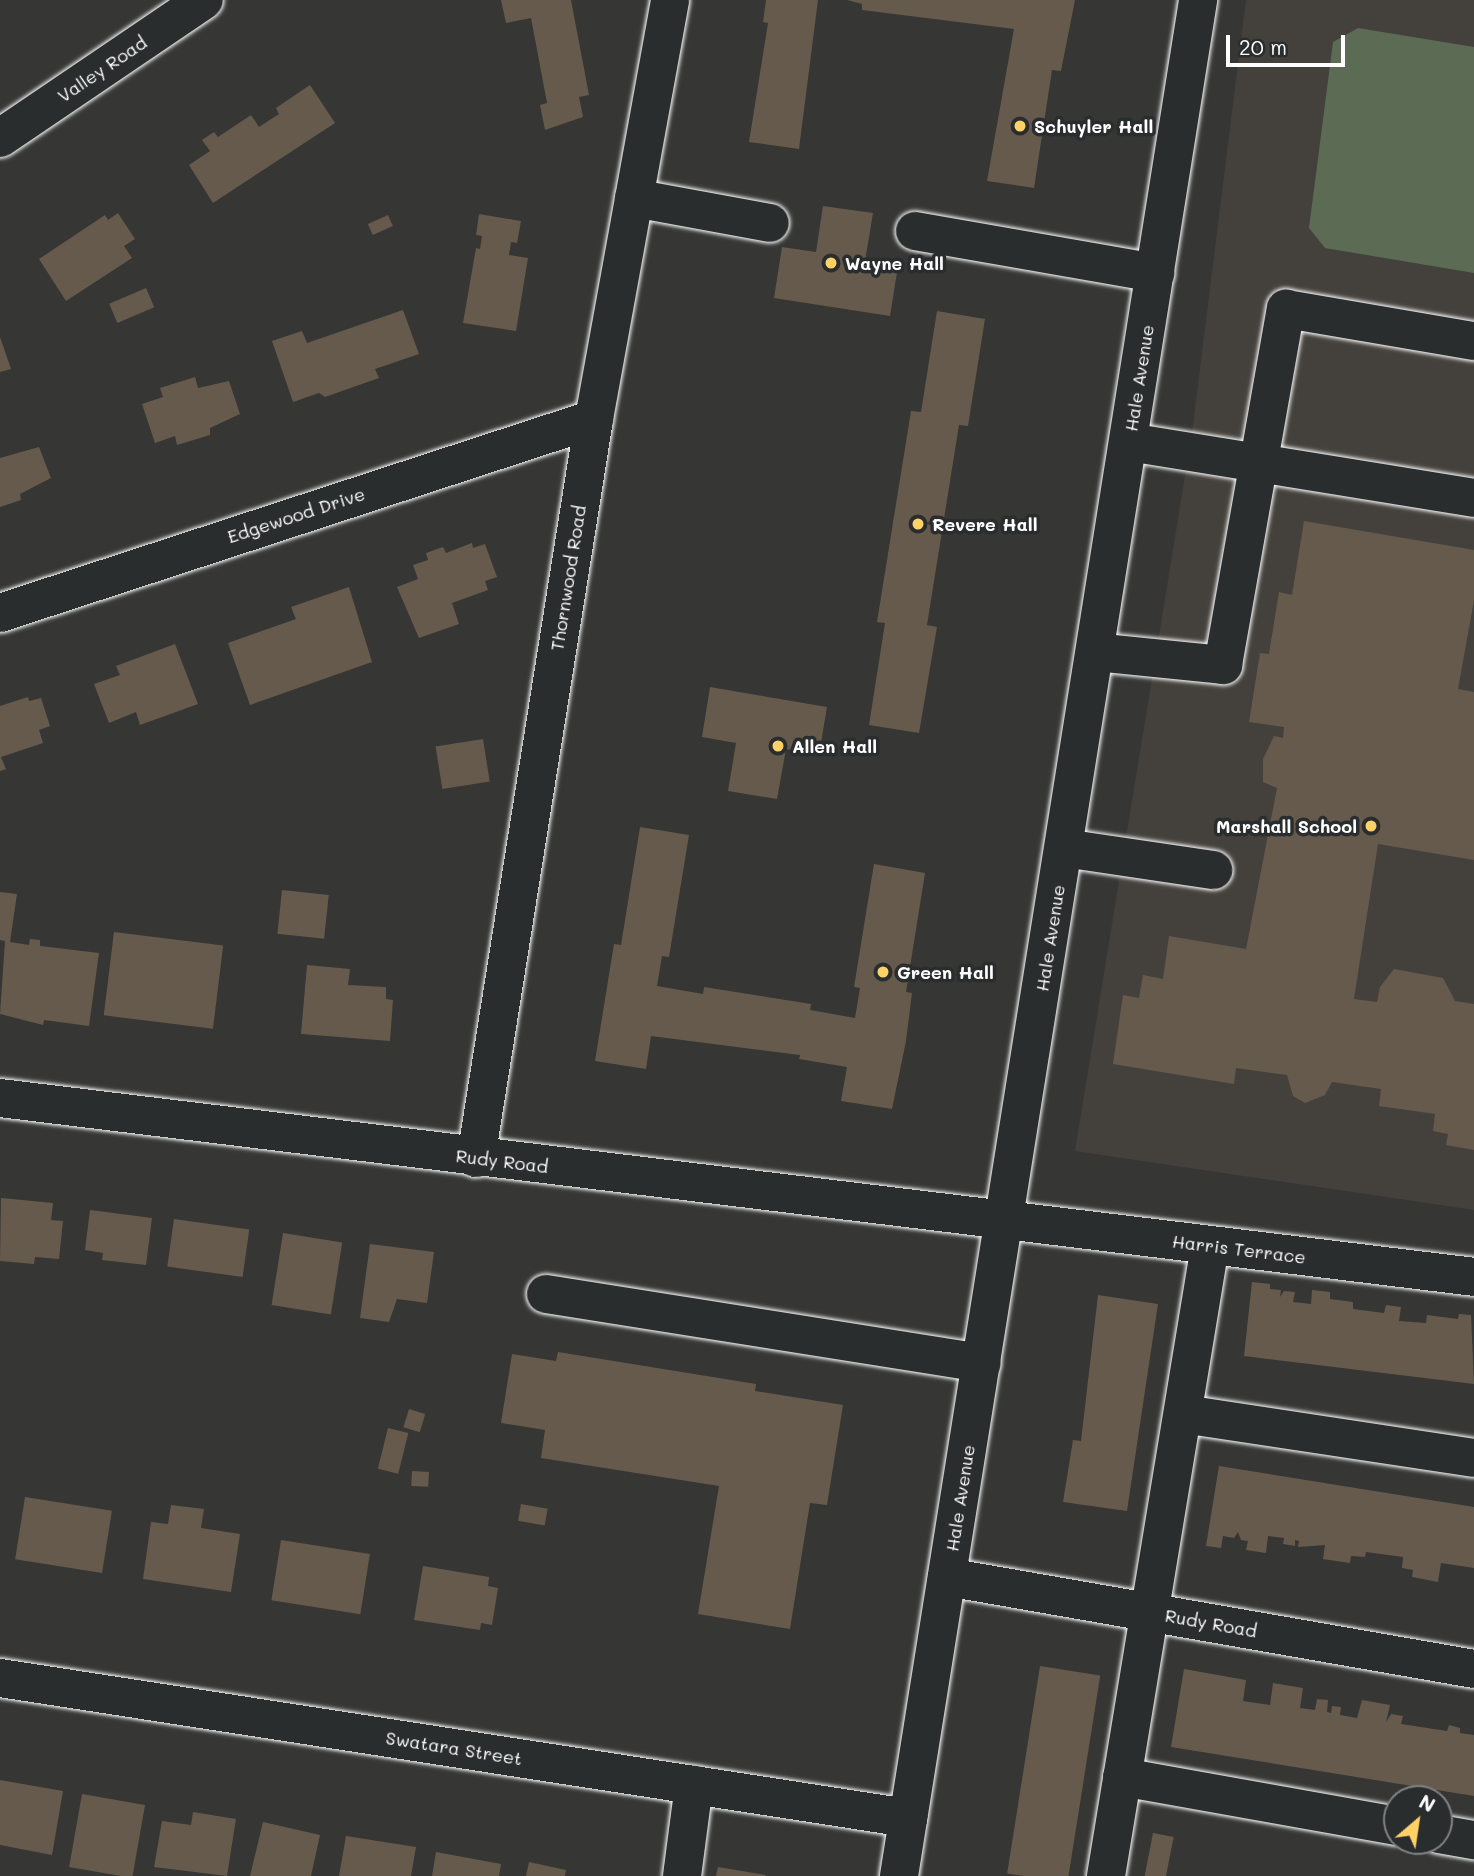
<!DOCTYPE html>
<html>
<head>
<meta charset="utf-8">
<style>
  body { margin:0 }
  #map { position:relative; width:1474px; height:1876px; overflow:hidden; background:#363634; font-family:Mali,sans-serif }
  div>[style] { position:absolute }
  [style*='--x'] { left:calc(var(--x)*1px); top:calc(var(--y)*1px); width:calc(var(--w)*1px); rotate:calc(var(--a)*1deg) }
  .built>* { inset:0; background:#44413c }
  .green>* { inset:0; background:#5b6b54 }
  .building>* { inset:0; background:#665a4d; transform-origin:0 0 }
  .roads { filter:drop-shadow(0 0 2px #fff) drop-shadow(0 0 2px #fff) }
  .minor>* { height:38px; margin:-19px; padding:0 19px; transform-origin:19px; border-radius:19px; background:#2a2d2e }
  .dots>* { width:19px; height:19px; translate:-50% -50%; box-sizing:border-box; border:4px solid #2a2d2e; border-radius:50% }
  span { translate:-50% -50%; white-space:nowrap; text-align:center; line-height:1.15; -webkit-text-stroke:7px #2a2d2e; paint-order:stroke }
  .street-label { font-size:18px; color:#fff }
  .poi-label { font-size:18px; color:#fff; font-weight:700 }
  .left { translate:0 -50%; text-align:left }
  .right { translate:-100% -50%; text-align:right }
  .north { position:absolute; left:1383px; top:1785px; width:70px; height:70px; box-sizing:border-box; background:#2a2d2e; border:2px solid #7f8182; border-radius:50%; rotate:29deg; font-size:19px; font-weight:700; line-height:28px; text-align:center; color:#fff }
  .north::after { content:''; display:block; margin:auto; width:24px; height:32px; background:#ffd166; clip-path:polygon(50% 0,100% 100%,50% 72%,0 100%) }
  .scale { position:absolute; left:1226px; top:35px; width:119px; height:32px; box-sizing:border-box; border:4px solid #fff; border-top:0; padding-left:9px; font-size:21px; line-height:24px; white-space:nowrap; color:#fff; -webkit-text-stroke:5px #2a2d2e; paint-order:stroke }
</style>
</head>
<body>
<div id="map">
  <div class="built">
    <i style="clip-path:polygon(1246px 0,1474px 0,1474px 1210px,1075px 1151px,1192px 433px)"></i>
  </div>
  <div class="green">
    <i style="clip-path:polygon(1358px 28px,1474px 47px,1474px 273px,1325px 248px,1309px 228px,1333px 42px)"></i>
  </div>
  <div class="building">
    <i style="clip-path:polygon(501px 0,571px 0,589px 95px,579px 97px,583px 117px,545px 130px,540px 105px,547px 103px,531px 18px,506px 23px)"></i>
    <i style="clip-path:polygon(766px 0,818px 0,799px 149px,749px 142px,768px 23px,763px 22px)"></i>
    <i style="clip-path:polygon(847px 0,1075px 0,1061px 71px,1052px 70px,1034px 188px,987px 181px,1014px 29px,862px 10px,862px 4px)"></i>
    <i style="clip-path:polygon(310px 85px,335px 123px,213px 203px,189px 165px,210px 151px,202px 140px,214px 132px,218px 137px,251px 115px,259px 127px,279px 114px,276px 108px)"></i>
    <i style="clip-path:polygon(823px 206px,873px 213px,865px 261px,898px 266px,890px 316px,774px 298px,782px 247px,816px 252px)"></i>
    <i style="clip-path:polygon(118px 213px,135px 239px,124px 246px,132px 258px,66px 301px,39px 259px,105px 215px,108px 220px)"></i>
    <i style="clip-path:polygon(479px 214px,521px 221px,517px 243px,511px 242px,509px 255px,528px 258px,516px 331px,463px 323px,476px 248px,480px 249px,482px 236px,476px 235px)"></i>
    <i style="left:388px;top:215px;width:12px;height:22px;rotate:66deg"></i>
    <i style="left:146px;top:288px;width:21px;height:40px;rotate:67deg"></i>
    <i style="clip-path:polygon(403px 310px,419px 354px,375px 369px,379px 378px,325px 397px,319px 393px,293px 402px,272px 341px,302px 331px,307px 343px)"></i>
    <i style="clip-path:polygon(937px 311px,985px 319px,968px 426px,959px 425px,927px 625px,937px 627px,919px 733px,869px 725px,885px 623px,877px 622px,911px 411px,921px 412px)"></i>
    <i style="clip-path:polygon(0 337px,11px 369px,0 372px)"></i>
    <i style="clip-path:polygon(195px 377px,198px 388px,229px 381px,240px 414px,210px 428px,210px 435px,177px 445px,175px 436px,155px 443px,142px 404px,163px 397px,160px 388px)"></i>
    <i style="clip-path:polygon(39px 447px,51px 478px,20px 494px,21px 500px,0 507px,0 458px)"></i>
    <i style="clip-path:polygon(1304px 521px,1474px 550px,1474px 600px,1458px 689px,1474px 692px,1474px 860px,1378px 844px,1354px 999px,1377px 1002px,1380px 987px,1394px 969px,1443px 978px,1455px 1001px,1474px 1004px,1474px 1150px,1446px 1145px,1448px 1134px,1433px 1131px,1435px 1114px,1379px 1106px,1381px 1089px,1332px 1082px,1325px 1095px,1305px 1103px,1293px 1096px,1287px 1075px,1236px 1068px,1234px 1084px,1113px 1064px,1123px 995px,1139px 998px,1143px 975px,1163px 979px,1169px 936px,1246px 949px,1277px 788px,1263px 782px,1263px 759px,1274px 736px,1283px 738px,1284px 727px,1249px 722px,1260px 653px,1269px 654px,1279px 592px,1292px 595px)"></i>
    <i style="clip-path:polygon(472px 543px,473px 548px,485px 544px,497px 577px,485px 581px,488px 590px,452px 603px,459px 624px,419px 638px,397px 587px,418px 579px,413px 565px,428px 560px,426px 553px,443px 547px,446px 553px)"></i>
    <i style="clip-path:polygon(349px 587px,372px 662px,250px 705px,228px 643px,296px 619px,291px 607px)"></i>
    <i style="clip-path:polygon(175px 644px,198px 704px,140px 725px,136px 712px,109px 723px,94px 684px,120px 675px,116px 666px)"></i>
    <i style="clip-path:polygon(710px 687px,827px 707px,819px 755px,786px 749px,777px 799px,728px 791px,736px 743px,702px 737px)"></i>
    <i style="clip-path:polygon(28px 697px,29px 701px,41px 698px,50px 726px,39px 730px,43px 743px,1px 757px,6px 769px,0 771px,0 706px)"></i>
    <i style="left:483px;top:739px;width:43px;height:48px;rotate:81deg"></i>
    <i style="clip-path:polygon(640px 827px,689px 835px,669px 957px,662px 956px,657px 986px,703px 994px,704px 987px,811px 1004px,810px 1010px,855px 1018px,860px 988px,854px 987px,874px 864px,925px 873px,906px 992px,912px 993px,906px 1041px,892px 1109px,841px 1101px,847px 1067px,799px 1059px,800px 1055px,651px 1036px,646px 1069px,595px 1061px,614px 944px,621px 945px)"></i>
    <i style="left:282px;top:890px;width:47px;height:44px;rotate:6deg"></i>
    <i style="clip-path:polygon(0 892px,17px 894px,10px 942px,29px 945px,30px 939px,40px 940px,40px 946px,99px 953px,89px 1026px,44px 1020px,43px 1025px,0 1014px,5px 941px,0 940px)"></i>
    <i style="left:114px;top:932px;width:110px;height:84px;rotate:7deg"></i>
    <i style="clip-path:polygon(307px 965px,350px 969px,348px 985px,386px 987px,386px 999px,393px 1000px,390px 1041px,301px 1034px)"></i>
    <i style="clip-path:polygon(1px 1198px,53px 1203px,51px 1220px,63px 1221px,59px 1259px,35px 1257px,34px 1264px,0 1261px)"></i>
    <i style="clip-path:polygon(90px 1210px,152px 1218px,146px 1265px,102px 1260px,103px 1253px,85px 1250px)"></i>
    <i style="left:174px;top:1219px;width:76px;height:48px;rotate:8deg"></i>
    <i style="left:283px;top:1233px;width:60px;height:73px;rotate:9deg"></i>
    <i style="clip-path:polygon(370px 1244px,434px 1252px,427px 1303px,397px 1299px,389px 1322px,360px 1318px)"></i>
    <i style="clip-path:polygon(1252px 1282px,1270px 1284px,1270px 1289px,1281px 1290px,1280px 1297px,1284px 1291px,1295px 1292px,1293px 1302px,1311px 1304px,1312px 1290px,1330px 1292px,1330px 1299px,1353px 1302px,1353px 1309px,1384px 1313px,1386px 1305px,1401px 1307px,1399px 1321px,1426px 1323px,1427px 1315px,1458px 1319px,1459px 1314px,1471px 1315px,1474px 1384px,1244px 1356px)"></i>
    <i style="clip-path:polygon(1098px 1295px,1158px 1304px,1127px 1511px,1063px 1502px,1073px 1440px,1081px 1441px)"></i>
    <i style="clip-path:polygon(558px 1352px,756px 1384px,755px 1391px,843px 1405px,827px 1505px,810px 1503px,790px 1629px,698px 1614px,719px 1486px,541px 1458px,545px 1430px,501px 1423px,512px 1354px,556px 1361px)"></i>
    <i style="left:409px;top:1409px;width:17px;height:19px;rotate:17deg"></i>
    <i style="left:388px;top:1428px;width:21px;height:42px;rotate:14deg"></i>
    <i style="clip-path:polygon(1219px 1466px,1474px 1507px,1474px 1568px,1441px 1563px,1438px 1582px,1412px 1577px,1413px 1570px,1402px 1568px,1403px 1557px,1366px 1552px,1365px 1557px,1351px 1556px,1350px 1563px,1323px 1559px,1325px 1545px,1298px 1547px,1299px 1541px,1295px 1540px,1295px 1546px,1283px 1544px,1284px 1538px,1268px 1536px,1266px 1553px,1246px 1550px,1248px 1541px,1241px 1540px,1238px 1532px,1234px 1538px,1223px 1536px,1221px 1548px,1206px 1546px)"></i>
    <i style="left:412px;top:1471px;width:17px;height:15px;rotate:3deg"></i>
    <i style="left:25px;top:1497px;width:88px;height:63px;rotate:9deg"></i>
    <i style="left:521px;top:1504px;width:27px;height:17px;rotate:10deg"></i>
    <i style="clip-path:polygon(171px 1505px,204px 1509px,201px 1528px,240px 1534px,231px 1592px,143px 1579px,151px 1522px,168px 1524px)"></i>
    <i style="left:281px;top:1540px;width:90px;height:61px;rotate:9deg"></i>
    <i style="clip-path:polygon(423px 1566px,489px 1577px,488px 1586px,498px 1588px,492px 1625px,481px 1623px,480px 1630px,414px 1620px)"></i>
    <i style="left:1040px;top:1666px;width:61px;height:210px;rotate:9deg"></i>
    <i style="clip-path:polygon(1184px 1669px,1246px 1680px,1243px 1701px,1270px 1705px,1273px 1683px,1303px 1688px,1300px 1708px,1315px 1710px,1317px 1699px,1328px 1700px,1327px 1712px,1331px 1713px,1332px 1706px,1341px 1707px,1340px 1715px,1357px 1718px,1362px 1700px,1390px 1705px,1386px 1722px,1391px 1714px,1403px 1716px,1401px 1724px,1447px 1731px,1449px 1725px,1460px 1728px,1460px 1733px,1474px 1735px,1474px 1796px,1171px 1747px)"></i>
    <i style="clip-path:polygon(0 1780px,63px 1791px,52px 1855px,0 1845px)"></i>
    <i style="left:82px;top:1794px;width:64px;height:74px;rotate:10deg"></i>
    <i style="clip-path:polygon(193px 1812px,236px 1819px,227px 1876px,154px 1867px,162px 1821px,191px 1825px)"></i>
    <i style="clip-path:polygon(263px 1822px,320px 1835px,311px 1876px,250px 1876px)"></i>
    <i style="left:1153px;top:1833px;width:21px;height:44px;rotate:11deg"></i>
    <i style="clip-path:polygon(346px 1836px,416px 1847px,411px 1876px,339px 1876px)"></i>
    <i style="clip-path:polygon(436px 1852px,501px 1864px,499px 1876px,432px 1876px)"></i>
    <i style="clip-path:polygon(529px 1862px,566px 1870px,565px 1876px,526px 1876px)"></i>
    <i style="clip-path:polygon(718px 1867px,766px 1875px,765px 1876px,716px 1876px)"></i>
  </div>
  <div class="roads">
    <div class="minor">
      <i style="--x:0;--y:138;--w:246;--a:-34.1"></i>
      <i style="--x:634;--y:198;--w:138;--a:10.4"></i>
      <i style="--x:915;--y:231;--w:244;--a:9.9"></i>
      <i style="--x:1129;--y:442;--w:350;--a:9.2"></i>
      <i style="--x:0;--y:613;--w:625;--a:-18.09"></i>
      <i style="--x:1095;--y:652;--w:129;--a:5.8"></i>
      <i style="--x:1223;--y:665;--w:362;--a:-80"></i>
      <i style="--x:1286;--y:309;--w:191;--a:9.7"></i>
      <i style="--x:1064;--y:848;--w:151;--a:8.4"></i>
      <i style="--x:0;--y:1098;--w:1485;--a:6.92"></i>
      <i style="--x:476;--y:1158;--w:748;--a:-80.93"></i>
      <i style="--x:594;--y:419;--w:426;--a:-79.7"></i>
      <i style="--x:546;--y:1294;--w:441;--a:9"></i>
      <i style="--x:1183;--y:1414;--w:294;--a:8.6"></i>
      <i style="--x:947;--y:1577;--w:535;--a:9.9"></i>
      <i style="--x:0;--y:1678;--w:919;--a:8.77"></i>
      <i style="--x:1122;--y:1777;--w:279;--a:10.1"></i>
      <i style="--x:1439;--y:1834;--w:36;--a:10"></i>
      <i style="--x:682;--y:1876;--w:92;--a:-82.5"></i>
      <i style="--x:899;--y:1876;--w:1900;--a:-80.94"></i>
      <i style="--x:1106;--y:1876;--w:639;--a:-80.63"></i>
    </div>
  </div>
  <div class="dots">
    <i style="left:1020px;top:126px;background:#ffd166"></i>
    <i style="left:831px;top:263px;background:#ffd166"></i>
    <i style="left:918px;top:524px;background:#ffd166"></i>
    <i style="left:778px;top:746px;background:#ffd166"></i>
    <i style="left:1371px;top:826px;background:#ffd166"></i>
    <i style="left:883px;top:972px;background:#ffd166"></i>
  </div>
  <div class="street-label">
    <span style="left:102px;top:69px;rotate:-34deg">Valley Road</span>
    <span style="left:1139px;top:378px;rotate:-81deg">Hale Avenue</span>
    <span style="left:296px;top:515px;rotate:-18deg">Edgewood Drive</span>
    <span style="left:568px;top:578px;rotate:-81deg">Thornwood Road</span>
    <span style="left:1050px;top:938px;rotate:-81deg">Hale Avenue</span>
    <span style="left:502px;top:1161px;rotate:7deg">Rudy Road</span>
    <span style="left:1239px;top:1249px;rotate:7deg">Harris Terrace</span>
    <span style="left:960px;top:1498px;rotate:-81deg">Hale Avenue</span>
    <span style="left:1211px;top:1623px;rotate:10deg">Rudy Road</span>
    <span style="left:454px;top:1748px;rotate:9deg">Swatara Street</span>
  </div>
  <div class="poi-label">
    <span class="left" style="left:1034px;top:126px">Schuyler Hall</span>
    <span class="left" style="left:845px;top:263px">Wayne Hall</span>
    <span class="left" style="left:932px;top:524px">Revere Hall</span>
    <span class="left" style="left:792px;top:746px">Allen Hall</span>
    <span class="right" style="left:1357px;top:826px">Marshall School</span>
    <span class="left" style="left:897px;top:972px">Green Hall</span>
  </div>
  <div class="north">N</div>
  <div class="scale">20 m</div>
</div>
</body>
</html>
